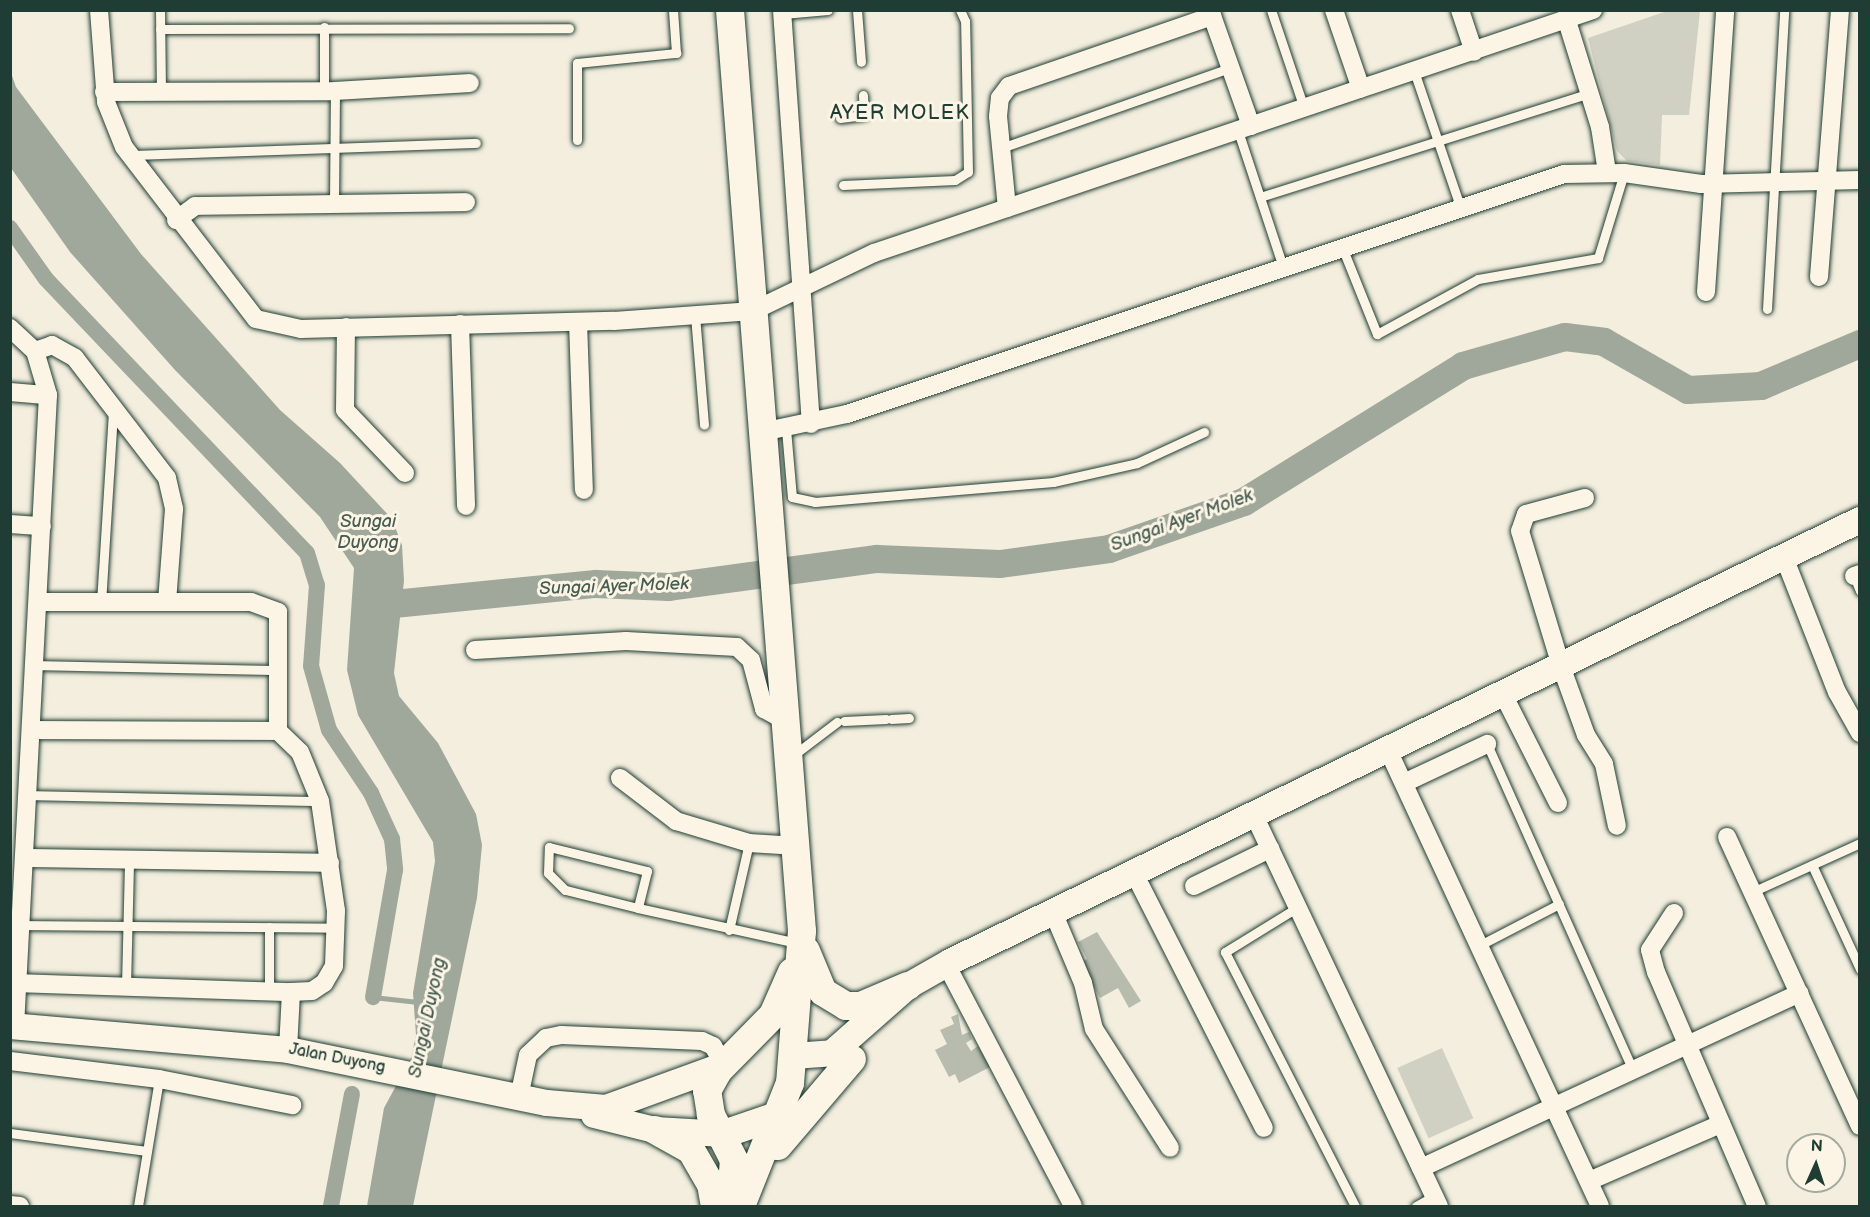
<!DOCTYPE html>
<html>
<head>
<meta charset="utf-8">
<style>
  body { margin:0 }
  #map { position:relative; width:1870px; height:1217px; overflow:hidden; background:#f3eede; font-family:"Balsamiq Sans",sans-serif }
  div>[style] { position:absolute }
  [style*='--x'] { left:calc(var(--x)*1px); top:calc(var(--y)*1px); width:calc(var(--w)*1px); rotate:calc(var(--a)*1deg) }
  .green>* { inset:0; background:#d0d1c2; transform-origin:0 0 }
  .water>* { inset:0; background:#a0a89b }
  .stream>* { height:4.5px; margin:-2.25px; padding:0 2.25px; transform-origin:2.25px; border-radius:2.25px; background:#a0a89b }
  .canal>* { height:16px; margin:-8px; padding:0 8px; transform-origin:8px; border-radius:8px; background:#a0a89b }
  .river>* { height:28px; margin:-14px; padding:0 14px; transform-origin:14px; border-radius:14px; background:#a0a89b }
  .building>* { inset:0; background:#b8bcae }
  .roads { filter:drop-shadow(0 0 2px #1f3d34) drop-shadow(0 0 2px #1f3d34) }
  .service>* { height:9px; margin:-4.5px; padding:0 4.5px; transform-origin:4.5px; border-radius:4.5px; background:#fcf5e5 }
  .minor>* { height:18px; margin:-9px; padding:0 9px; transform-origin:9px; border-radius:9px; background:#fcf5e5 }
  .secondary>* { height:26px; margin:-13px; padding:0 13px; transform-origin:13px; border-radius:13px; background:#fcf5e5 }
  .primary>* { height:28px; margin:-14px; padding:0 14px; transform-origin:14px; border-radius:14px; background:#fcf5e5 }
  span { translate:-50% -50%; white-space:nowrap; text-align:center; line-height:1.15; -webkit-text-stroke:6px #fcf5e5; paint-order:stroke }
  .street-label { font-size:16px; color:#1f3d34 }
  .water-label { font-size:18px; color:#465d53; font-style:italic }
  .quarter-label { font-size:20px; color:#1f3d34; letter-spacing:1.5px }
  .frame { position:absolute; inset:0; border:12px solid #1f3d34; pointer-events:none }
  .north { position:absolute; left:1786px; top:1133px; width:60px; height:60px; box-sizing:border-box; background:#fcf5e5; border:2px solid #a4ab9e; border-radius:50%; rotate:3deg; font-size:16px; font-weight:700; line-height:24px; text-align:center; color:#1f3d34 }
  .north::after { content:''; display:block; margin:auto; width:21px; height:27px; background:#1f3d34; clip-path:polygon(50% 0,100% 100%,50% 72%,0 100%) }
</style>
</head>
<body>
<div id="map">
  <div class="green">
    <i style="clip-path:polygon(1670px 10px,1700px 11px,1689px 115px,1662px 115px,1660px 165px,1627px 161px,1617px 151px,1588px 38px)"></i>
    <i style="left:1442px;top:1048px;width:77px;height:49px;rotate:66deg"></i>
  </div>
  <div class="water">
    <i style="clip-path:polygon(10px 70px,16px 87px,141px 254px,280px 410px,340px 463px,392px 519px,402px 545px,404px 581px,394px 673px,399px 696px,438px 743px,476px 814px,482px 845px,477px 898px,413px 1206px,367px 1206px,384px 1108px,411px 1058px,416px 1035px,413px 993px,435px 861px,433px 842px,358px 715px,347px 670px,354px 568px,320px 517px,175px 370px,70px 252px,11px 168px)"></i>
  </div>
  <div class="stream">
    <i style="--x:373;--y:997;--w:45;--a:6.3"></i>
  </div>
  <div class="canal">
    <i style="--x:10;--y:228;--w:62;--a:54.8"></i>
    <i style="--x:46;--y:279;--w:378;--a:46.4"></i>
    <i style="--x:307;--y:553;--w:34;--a:73"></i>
    <i style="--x:317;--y:585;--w:81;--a:94.2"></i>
    <i style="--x:311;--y:666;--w:66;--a:74.3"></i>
    <i style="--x:329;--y:730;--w:76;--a:56.3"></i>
    <i style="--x:371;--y:793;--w:51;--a:65.5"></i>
    <i style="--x:392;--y:839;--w:31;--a:84"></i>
    <i style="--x:395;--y:870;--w:129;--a:99.8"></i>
    <i style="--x:331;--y:1206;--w:114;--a:-79.4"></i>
  </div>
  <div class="river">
    <i style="--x:374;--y:606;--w:223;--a:-5.7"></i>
    <i style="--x:596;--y:584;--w:73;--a:2.4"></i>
    <i style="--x:669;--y:587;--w:210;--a:-7.7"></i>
    <i style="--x:877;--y:559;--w:123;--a:2.3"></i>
    <i style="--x:1000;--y:564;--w:110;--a:-7.8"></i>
    <i style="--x:1109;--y:549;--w:143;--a:-19.2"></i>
    <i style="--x:1244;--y:502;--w:258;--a:-31.8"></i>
    <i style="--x:1463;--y:366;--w:106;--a:-15.9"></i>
    <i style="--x:1565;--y:337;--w:39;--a:7"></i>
    <i style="--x:1604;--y:342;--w:97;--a:29.7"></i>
    <i style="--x:1688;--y:390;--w:73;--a:-3.1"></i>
    <i style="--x:1761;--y:386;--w:108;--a:-23"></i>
  </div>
  <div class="building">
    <i style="clip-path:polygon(1097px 932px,1141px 1001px,1129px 1008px,1118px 988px,1100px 998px,1081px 962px,1087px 959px,1078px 942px)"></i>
    <i style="clip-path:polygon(958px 1014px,962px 1035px,969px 1032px,972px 1039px,966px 1043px,971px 1051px,978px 1046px,990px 1067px,959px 1083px,955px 1074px,949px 1077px,935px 1050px,947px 1044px,940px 1030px,954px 1024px,951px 1017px)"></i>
  </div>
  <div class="roads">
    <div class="service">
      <i style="--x:160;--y:10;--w:83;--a:89.3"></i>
      <i style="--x:857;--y:10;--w:52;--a:85.6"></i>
      <i style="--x:1271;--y:10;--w:103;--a:71.4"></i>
      <i style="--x:783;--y:14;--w:45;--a:-5.1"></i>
      <i style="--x:324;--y:27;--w:64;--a:90"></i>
      <i style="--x:160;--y:29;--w:409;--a:-0.1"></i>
      <i style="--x:1414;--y:71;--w:143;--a:71.2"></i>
      <i style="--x:840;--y:118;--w:24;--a:-7"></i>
      <i style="--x:864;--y:115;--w:20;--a:-93"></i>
      <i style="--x:1238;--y:131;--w:143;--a:71.7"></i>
      <i style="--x:577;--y:140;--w:77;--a:-90"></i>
      <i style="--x:577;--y:63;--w:100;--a:-5.8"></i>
      <i style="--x:676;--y:53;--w:43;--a:-94"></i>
      <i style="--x:1001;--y:148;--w:243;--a:-19.3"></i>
      <i style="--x:131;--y:155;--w:345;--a:-2"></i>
      <i style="--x:843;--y:185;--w:112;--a:-2.6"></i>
      <i style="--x:955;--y:180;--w:15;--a:-32"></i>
      <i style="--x:968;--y:172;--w:151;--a:-91.1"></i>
      <i style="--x:965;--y:21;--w:12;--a:-114"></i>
      <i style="--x:1260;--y:197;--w:346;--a:-17.5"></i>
      <i style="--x:334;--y:204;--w:113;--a:-89.5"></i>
      <i style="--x:1342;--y:247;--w:94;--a:68.1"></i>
      <i style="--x:1377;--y:334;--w:115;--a:-28.6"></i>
      <i style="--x:1478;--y:279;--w:122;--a:-9.9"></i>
      <i style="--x:1598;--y:258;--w:89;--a:-73"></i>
      <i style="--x:1767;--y:309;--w:299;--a:-86.7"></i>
      <i style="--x:695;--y:315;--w:110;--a:85.3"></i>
      <i style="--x:786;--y:429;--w:68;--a:85"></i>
      <i style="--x:792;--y:497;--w:24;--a:12"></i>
      <i style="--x:815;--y:502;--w:239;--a:-4.8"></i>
      <i style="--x:1053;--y:482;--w:86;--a:-12.7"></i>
      <i style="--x:1137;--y:463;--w:74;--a:-24.8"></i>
      <i style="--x:1854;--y:576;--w:16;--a:68"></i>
      <i style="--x:101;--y:603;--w:193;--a:-86.4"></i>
      <i style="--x:36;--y:665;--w:243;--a:1.2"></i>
      <i style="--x:891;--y:719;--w:18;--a:-3"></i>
      <i style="--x:844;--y:721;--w:42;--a:-2.7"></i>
      <i style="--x:1487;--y:744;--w:357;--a:65.9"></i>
      <i style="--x:791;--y:757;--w:58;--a:-37.3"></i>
      <i style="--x:29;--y:795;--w:291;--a:1.2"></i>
      <i style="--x:1812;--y:865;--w:115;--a:65.2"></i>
      <i style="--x:1752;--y:892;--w:119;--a:-24.4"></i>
      <i style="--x:1298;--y:907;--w:86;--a:148.3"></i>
      <i style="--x:1225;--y:952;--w:285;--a:62.9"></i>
      <i style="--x:638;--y:908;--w:75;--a:-166.1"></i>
      <i style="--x:565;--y:890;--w:24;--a:-135"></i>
      <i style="--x:548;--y:873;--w:26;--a:-88"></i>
      <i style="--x:549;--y:847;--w:101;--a:13.8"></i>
      <i style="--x:647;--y:871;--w:38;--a:104"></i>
      <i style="--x:638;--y:908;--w:163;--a:12.4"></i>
      <i style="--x:18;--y:925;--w:318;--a:0.5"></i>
      <i style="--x:729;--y:930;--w:89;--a:-77.1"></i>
      <i style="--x:1480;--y:945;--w:89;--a:-27.4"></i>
      <i style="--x:126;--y:986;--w:126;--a:-88.6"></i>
      <i style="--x:269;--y:990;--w:63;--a:-90"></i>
      <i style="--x:10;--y:1133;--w:138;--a:7.5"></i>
      <i style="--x:138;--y:1206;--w:129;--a:-80.6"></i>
      <i style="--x:1416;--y:1206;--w:21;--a:-29"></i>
    </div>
    <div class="minor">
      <i style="--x:99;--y:10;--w:92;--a:85.6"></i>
      <i style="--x:106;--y:102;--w:48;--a:68.2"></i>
      <i style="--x:124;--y:147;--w:217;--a:52.5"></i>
      <i style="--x:256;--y:319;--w:46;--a:12.5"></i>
      <i style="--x:301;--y:329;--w:313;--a:-1.5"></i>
      <i style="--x:614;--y:321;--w:139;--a:-4.1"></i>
      <i style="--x:753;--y:311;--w:134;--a:-25.6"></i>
      <i style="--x:874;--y:253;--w:759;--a:-18.67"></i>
      <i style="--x:782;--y:10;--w:415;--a:86"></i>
      <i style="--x:1210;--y:10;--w:123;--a:70.5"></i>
      <i style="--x:1334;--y:10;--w:83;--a:71.1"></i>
      <i style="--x:1460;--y:10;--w:44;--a:71.6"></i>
      <i style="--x:1567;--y:21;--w:111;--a:72.7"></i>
      <i style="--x:1600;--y:127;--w:46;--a:81.2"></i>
      <i style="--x:104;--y:92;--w:231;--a:-0.2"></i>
      <i style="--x:335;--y:91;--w:135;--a:-3.4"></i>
      <i style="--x:1007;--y:208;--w:92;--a:-95.6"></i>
      <i style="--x:998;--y:116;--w:18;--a:-84"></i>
      <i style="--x:1000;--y:98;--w:15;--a:-53"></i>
      <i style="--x:1009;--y:86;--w:215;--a:-19"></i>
      <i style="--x:176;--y:220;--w:24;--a:-36"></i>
      <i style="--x:195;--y:206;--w:271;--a:-0.8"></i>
      <i style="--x:1819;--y:277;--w:268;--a:-85.5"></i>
      <i style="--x:1706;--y:292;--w:283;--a:-86.1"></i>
      <i style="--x:578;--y:322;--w:168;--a:88"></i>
      <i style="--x:460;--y:324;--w:182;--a:88.1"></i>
      <i style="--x:346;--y:327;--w:83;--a:90.7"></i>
      <i style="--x:345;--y:410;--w:87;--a:46.4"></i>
      <i style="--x:10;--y:328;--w:34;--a:43"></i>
      <i style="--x:35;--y:351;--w:46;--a:73.5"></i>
      <i style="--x:48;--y:395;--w:632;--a:92.99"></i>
      <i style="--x:35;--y:351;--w:18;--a:-19"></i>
      <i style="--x:52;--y:345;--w:26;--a:29"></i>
      <i style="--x:75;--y:358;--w:151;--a:52.5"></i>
      <i style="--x:167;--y:478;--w:32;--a:77"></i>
      <i style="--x:174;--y:509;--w:93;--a:94.3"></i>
      <i style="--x:10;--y:392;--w:38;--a:5"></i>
      <i style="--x:762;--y:432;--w:87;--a:-12"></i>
      <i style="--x:847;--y:414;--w:756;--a:-18.51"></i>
      <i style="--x:1564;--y:174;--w:60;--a:-1"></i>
      <i style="--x:1624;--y:173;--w:78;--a:8.1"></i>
      <i style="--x:1701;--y:184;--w:159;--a:-1.4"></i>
      <i style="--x:1585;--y:498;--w:61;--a:164.8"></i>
      <i style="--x:1526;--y:514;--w:18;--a:109"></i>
      <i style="--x:1520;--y:531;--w:141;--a:73.1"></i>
      <i style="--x:1561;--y:666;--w:73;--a:70.1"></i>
      <i style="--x:1586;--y:735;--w:34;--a:58"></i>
      <i style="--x:1604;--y:764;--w:63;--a:78.2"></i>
      <i style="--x:10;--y:524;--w:32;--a:4"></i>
      <i style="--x:1784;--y:557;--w:145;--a:68.6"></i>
      <i style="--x:1837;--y:692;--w:47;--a:60.7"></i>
      <i style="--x:1854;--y:576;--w:6;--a:-18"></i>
      <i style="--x:40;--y:602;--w:211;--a:0"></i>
      <i style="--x:251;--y:602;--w:29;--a:20"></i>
      <i style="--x:278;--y:612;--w:119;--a:90"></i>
      <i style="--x:278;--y:731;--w:30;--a:44"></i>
      <i style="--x:300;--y:752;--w:53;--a:67.8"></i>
      <i style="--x:320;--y:801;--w:111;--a:81.7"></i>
      <i style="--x:336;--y:911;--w:55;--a:92.1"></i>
      <i style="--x:334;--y:966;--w:20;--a:120"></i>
      <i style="--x:324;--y:983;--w:14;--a:146"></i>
      <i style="--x:312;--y:991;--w:21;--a:177"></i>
      <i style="--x:291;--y:992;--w:58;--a:93"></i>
      <i style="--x:475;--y:650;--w:151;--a:-3.4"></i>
      <i style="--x:626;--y:641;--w:111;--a:3.1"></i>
      <i style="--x:737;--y:647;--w:19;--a:43"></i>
      <i style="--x:751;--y:660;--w:51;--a:75.1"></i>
      <i style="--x:764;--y:709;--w:25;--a:29"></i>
      <i style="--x:1503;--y:694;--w:122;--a:63.2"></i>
      <i style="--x:33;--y:730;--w:245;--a:0.2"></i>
      <i style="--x:1388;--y:750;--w:503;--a:65.07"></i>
      <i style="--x:620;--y:778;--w:71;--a:37.5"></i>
      <i style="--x:676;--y:821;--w:76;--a:16.8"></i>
      <i style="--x:749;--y:843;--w:48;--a:3.6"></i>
      <i style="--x:1404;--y:783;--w:92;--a:-25.2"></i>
      <i style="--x:1254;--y:815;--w:433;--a:64.7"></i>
      <i style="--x:1727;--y:837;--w:318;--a:65.3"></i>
      <i style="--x:24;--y:858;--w:306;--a:0.9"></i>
      <i style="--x:1134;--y:873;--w:286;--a:63"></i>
      <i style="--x:1194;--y:886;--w:85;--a:-26"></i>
      <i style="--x:1053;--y:912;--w:77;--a:67.1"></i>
      <i style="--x:1083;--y:983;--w:47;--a:76.6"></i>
      <i style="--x:1094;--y:1029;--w:141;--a:57.4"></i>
      <i style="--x:1674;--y:913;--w:44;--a:123"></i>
      <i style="--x:1650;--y:950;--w:23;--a:75"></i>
      <i style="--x:1656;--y:972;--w:255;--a:66.7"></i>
      <i style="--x:946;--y:964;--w:273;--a:62.3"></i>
      <i style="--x:16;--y:983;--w:275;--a:1.9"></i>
      <i style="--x:10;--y:1061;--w:150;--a:6.9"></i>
      <i style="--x:159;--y:1079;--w:136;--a:11.1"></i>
      <i style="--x:519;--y:1097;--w:43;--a:-77.9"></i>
      <i style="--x:528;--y:1055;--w:25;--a:-43"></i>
      <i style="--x:546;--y:1038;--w:16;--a:-11"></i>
      <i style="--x:562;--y:1035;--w:140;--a:2.5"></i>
      <i style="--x:702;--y:1041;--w:12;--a:24"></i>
      <i style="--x:713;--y:1046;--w:22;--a:60"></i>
      <i style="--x:1421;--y:1168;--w:417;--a:-24.8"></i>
      <i style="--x:1589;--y:1181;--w:144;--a:-23.4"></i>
      <i style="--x:10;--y:1205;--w:10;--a:6"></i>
    </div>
    <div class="secondary">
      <i style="--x:10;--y:1026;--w:279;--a:4.9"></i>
      <i style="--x:288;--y:1050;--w:264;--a:11.6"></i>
      <i style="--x:547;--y:1103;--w:59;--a:4.8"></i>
      <i style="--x:606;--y:1108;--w:126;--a:-20"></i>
      <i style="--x:793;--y:1056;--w:39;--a:-4"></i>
      <i style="--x:832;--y:1053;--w:101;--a:-41.4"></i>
      <i style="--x:908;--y:986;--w:48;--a:-29.7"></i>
      <i style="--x:950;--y:962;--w:1012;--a:-25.91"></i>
      <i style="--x:594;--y:1115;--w:63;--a:13.8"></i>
      <i style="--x:655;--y:1130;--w:69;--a:3.3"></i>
    </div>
    <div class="primary">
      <i style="--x:730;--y:10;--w:924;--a:85.53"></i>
      <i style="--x:802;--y:931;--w:152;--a:94.5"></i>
      <i style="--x:790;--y:1083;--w:132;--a:111.7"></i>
      <i style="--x:806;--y:951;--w:44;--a:67.5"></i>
      <i style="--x:823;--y:992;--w:27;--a:31"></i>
      <i style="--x:846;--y:1006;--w:15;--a:0"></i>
      <i style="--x:861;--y:1006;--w:51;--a:-23.1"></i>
      <i style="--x:655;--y:1130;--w:41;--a:29.1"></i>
      <i style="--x:691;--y:1150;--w:39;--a:60"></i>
      <i style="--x:711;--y:1184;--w:22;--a:80"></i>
      <i style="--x:724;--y:1134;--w:61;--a:-19"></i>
      <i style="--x:778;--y:1146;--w:114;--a:-49.6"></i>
      <i style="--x:730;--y:1206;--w:46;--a:-85"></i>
      <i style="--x:734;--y:1160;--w:51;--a:-117.1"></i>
      <i style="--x:711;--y:1115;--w:24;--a:-99"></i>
      <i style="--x:707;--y:1091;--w:23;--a:-61"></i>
      <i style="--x:718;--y:1071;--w:78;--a:-45.5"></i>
      <i style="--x:773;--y:1015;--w:47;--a:-66.2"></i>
    </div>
  </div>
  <div class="street-label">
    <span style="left:337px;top:1059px;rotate:11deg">Jalan Duyong</span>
  </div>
  <div class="water-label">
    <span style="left:1182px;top:521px;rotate:-20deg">Sungai Ayer Molek</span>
    <span style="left:368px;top:533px">Sungai<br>Duyong</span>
    <span style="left:614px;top:587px;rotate:-2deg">Sungai Ayer Molek</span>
    <span style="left:428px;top:1018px;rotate:-78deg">Sungai Duyong</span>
  </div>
  <div class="quarter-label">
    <span style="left:900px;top:113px">AYER MOLEK</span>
  </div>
  <div class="frame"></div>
  <div class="north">N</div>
</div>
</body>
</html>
